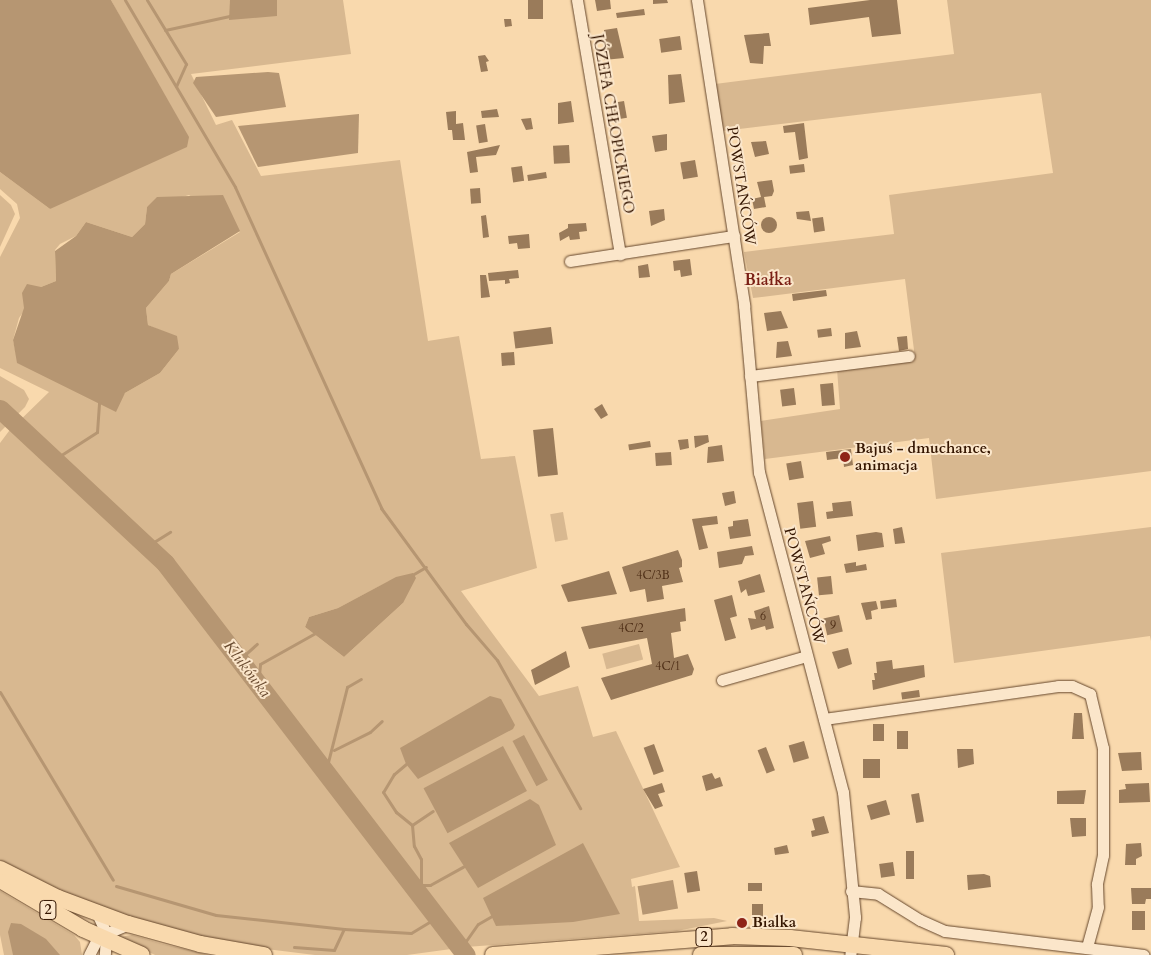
<!DOCTYPE html>
<html>
<head>
<meta charset="utf-8">
<style>
  body { margin:0 }
  #map { position:relative; width:1151px; height:955px; overflow:hidden; background:#f9d9ad; font-family:Cardo,serif }
  div>[style] { position:absolute }
  [style*='--x'] { left:calc(var(--x)*1px); top:calc(var(--y)*1px); width:calc(var(--w)*1px); rotate:calc(var(--a)*1deg) }
  .green>* { inset:0; background:#d8b890; transform-origin:0 0 }
  .water>* { inset:0; background:#b69672; transform-origin:0 0 }
  .stream>* { height:3px; margin:-1.5px; padding:0 1.5px; transform-origin:1.5px; border-radius:1.5px; background:#b69672 }
  .river>* { height:19px; margin:-9.5px; padding:0 9.5px; transform-origin:9.5px; border-radius:9.5px; background:#b69672 }
  .building>* { inset:0; background:#9a7b5a; transform-origin:0 0 }
  .round { border-radius:50% }
  .roads { filter:drop-shadow(0 0 1px #65462b) drop-shadow(0 0 1px #65462b) }
  .minor>* { height:11px; margin:-5.5px; padding:0 5.5px; transform-origin:5.5px; border-radius:5.5px; background:#fbe6ca }
  .highway>* { height:16px; margin:-8px; padding:0 8px; transform-origin:8px; border-radius:8px; background:#f9d9ad }
  .dots>* { width:14px; height:14px; translate:-50% -50%; box-sizing:border-box; border:2px solid #fbe6ca; border-radius:50% }
  span { translate:-50% -50%; white-space:nowrap; text-align:center; line-height:1.15; -webkit-text-stroke:4px #fbe6ca; paint-order:stroke }
  .number-label { font-size:12px; color:#4e2e16 }
  .number-label span { -webkit-text-stroke-width:0 }
  .shield-label span { padding:1px 4px; background:#fbe6ca; border:1px solid; border-radius:4px; -webkit-text-stroke-width:0 }
  .shield-label { font-size:14px; color:#341500; font-weight:700 }
  .street-label { font-size:15px; color:#341500 }
  .poi-label { font-size:15px; color:#341500; font-weight:700 }
  .left { translate:0 -50%; text-align:left }
  .neighbourhood-label { font-size:16px; color:#7a1f14; font-weight:700 }
  .water-label { font-size:16px; color:#68492e; font-style:italic }
</style>
</head>
<body>
<div id="map">
  <div class="green">
    <i style="clip-path:polygon(evenodd,111px 0,343px 0,351px 54px,191px 74px,216px 125px,232px 120px,261px 176px,400px 160px,428px 341px,459px 336px,481px 459px,515px 456px,537px 568px,461px 591px,539px 696px,578px 686px,593px 737px,616px 731px,680px 867px,631px 879px,632px 887px,635px 886px,639px 921px,714px 918px,727px 921px,677px 931px,466px 947px,407px 955px,315px 955px,235px 945px,117px 915px,28px 876px,0 860px,0 443px,9px 431px,49px 392px,0 368px,0 257px,20px 218px,17px 204px,0 189px,0 172px,50px 209px,158px 86px,111px 0,189px 195px,240px 232px,171px 274px,169px 281px,146px 308px,148px 325px,171px 335px,179px 349px,160px 373px,125px 393px,120px 400px,66px 385px,18px 363px,13px 340px,19px 318px,41px 287px,56px 281px,55px 250px,60px 244px,76px 236px,86px 222px,132px 237px,145px 224px,147px 207px,189px 195px,111px 0,389px 581px,403px 603px,344px 657px,305px 627px,309px 617px,338px 608px,389px 581px)"></i>
    <i style="clip-path:polygon(947px 0,1151px 0,1151px 471px,936px 499px,929px 438px,765px 459px,761px 421px,840px 409px,837px 369px,915px 358px,905px 279px,753px 298px,744px 252px,894px 234px,889px 195px,1053px 173px,1041px 93px,723px 131px,715px 84px,954px 54px)"></i>
    <i style="clip-path:polygon(0 195px,11px 205px,15px 214px,0 247px)"></i>
    <i style="clip-path:polygon(0 376px,24px 390px,29px 399px,25px 407px,0 432px)"></i>
    <i style="left:563px;top:512px;width:28px;height:13px;rotate:80deg"></i>
    <i style="clip-path:polygon(1151px 527px,1151px 641px,1150px 636px,954px 663px,941px 553px)"></i>
    <i style="left:639px;top:644px;width:16px;height:38px;rotate:75deg"></i>
    <i style="clip-path:polygon(0 891px,74px 935px,80px 942px,82px 955px,4px 955px,0 935px)"></i>
    <i style="clip-path:polygon(132px 935px,163px 944px,209px 955px,155px 955px,119px 937px)"></i>
  </div>
  <div class="water">
    <i style="clip-path:polygon(0 0,111px 0,189px 137px,187px 147px,50px 209px,0 172px)"></i>
    <i style="clip-path:polygon(230px 0,277px 0,277px 16px,229px 20px)"></i>
    <i style="clip-path:polygon(268px 72px,279px 73px,286px 107px,216px 117px,193px 83px,196px 77px)"></i>
    <i style="clip-path:polygon(359px 114px,358px 153px,258px 167px,238px 126px)"></i>
    <i style="clip-path:polygon(223px 195px,240px 231px,171px 274px,169px 281px,146px 308px,148px 325px,177px 336px,179px 349px,160px 373px,125px 393px,116px 412px,17px 363px,13px 340px,24px 308px,22px 293px,27px 284px,41px 287px,56px 281px,55px 251px,76px 236px,86px 222px,132px 237px,145px 224px,147px 207px,157px 197px)"></i>
    <i style="clip-path:polygon(413px 573px,416px 578px,403px 603px,344px 657px,305px 627px,309px 617px,338px 608px,396px 577px)"></i>
    <i style="clip-path:polygon(490px 696px,501px 699px,515px 725px,513px 729px,418px 779px,406px 764px,400px 748px)"></i>
    <i style="left:524px;top:735px;width:51px;height:13px;rotate:62deg"></i>
    <i style="left:503px;top:746px;width:51px;height:90px;rotate:62deg"></i>
    <i style="clip-path:polygon(530px 799px,539px 805px,556px 845px,478px 888px,449px 843px)"></i>
    <i style="clip-path:polygon(583px 843px,620px 914px,573px 922px,496px 926px,483px 898px)"></i>
    <i style="left:673px;top:880px;width:29px;height:36px;rotate:80deg"></i>
    <i style="clip-path:polygon(11px 923px,21px 924px,46px 939px,60px 955px,13px 955px,8px 932px)"></i>
  </div>
  <div class="stream">
    <i style="--x:125;--y:0;--w:217;--a:59.5"></i>
    <i style="--x:235;--y:187;--w:353;--a:65.5"></i>
    <i style="--x:381;--y:508;--w:144;--a:53.8"></i>
    <i style="--x:466;--y:624;--w:48;--a:49.3"></i>
    <i style="--x:497;--y:660;--w:170;--a:60.7"></i>
    <i style="--x:147;--y:0;--w:75;--a:58.6"></i>
    <i style="--x:186;--y:64;--w:24;--a:114"></i>
    <i style="--x:165;--y:30;--w:66;--a:-12.3"></i>
    <i style="--x:55;--y:459;--w:50;--a:-32.7"></i>
    <i style="--x:97;--y:432;--w:30;--a:-86"></i>
    <i style="--x:149;--y:545;--w:25;--a:-32"></i>
    <i style="--x:412;--y:575;--w:16;--a:-30"></i>
    <i style="--x:239;--y:660;--w:24;--a:-42"></i>
    <i style="--x:258;--y:684;--w:20;--a:-84"></i>
    <i style="--x:260;--y:664;--w:65;--a:-29.3"></i>
    <i style="--x:0;--y:692;--w:219;--a:59"></i>
    <i style="--x:334;--y:750;--w:40;--a:-26.6"></i>
    <i style="--x:370;--y:732;--w:16;--a:-43"></i>
    <i style="--x:406;--y:764;--w:16;--a:140"></i>
    <i style="--x:394;--y:774;--w:21;--a:121"></i>
    <i style="--x:383;--y:792;--w:24;--a:57"></i>
    <i style="--x:396;--y:812;--w:21;--a:39"></i>
    <i style="--x:412;--y:825;--w:21;--a:85"></i>
    <i style="--x:414;--y:846;--w:15;--a:62"></i>
    <i style="--x:421;--y:859;--w:26;--a:90"></i>
    <i style="--x:421;--y:885;--w:9;--a:131"></i>
    <i style="--x:325;--y:774;--w:90;--a:-75.8"></i>
    <i style="--x:347;--y:687;--w:16;--a:-30"></i>
    <i style="--x:412;--y:825;--w:25;--a:-34"></i>
    <i style="--x:421;--y:885;--w:9;--a:0"></i>
    <i style="--x:430;--y:885;--w:38;--a:-29"></i>
    <i style="--x:116;--y:886;--w:104;--a:16.2"></i>
    <i style="--x:216;--y:915;--w:129;--a:6.2"></i>
    <i style="--x:344;--y:929;--w:67;--a:3.4"></i>
    <i style="--x:411;--y:933;--w:29;--a:-31"></i>
    <i style="--x:294;--y:947;--w:40;--a:4.3"></i>
    <i style="--x:334;--y:950;--w:23;--a:-65"></i>
    <i style="--x:461;--y:948;--w:29;--a:-55"></i>
    <i style="--x:478;--y:924;--w:16;--a:-30"></i>
  </div>
  <div class="river">
    <i style="--x:0;--y:409;--w:226;--a:43"></i>
    <i style="--x:165;--y:563;--w:494;--a:52.5"></i>
  </div>
  <div class="building">
    <i style="left:528px;top:0;width:15px;height:19px"></i>
    <i style="clip-path:polygon(595px 0,610px 0,611px 9px,597px 11px)"></i>
    <i style="clip-path:polygon(653px 0,667px 0,668px 3px,653px 4px)"></i>
    <i style="clip-path:polygon(870px 0,897px 0,901px 34px,872px 37px,869px 17px,810px 25px,808px 8px)"></i>
    <i style="clip-path:polygon(644px 9px,645px 15px,617px 18px,616px 13px)"></i>
    <i style="clip-path:polygon(504px 19px,511px 19px,512px 26px,505px 27px)"></i>
    <i style="clip-path:polygon(617px 28px,624px 58px,604px 60px,604px 30px)"></i>
    <i style="clip-path:polygon(769px 33px,771px 46px,764px 46px,763px 64px,750px 63px,744px 35px)"></i>
    <i style="left:680px;top:36px;width:14px;height:21px;rotate:82deg"></i>
    <i style="clip-path:polygon(485px 55px,489px 61px,486px 62px,488px 71px,481px 72px,478px 56px)"></i>
    <i style="clip-path:polygon(681px 74px,685px 102px,669px 104px,668px 75px)"></i>
    <i style="clip-path:polygon(571px 101px,574px 122px,558px 124px,558px 103px)"></i>
    <i style="left:624px;top:101px;width:17px;height:12px;rotate:80deg"></i>
    <i style="clip-path:polygon(497px 109px,499px 117px,482px 118px,481px 111px)"></i>
    <i style="clip-path:polygon(456px 111px,456px 124px,463px 123px,465px 140px,453px 140px,452px 130px,448px 130px,446px 112px)"></i>
    <i style="clip-path:polygon(531px 118px,533px 129px,526px 130px,521px 119px)"></i>
    <i style="clip-path:polygon(804px 123px,808px 158px,799px 160px,795px 132px,784px 133px,783px 126px)"></i>
    <i style="left:485px;top:124px;width:18px;height:9px;rotate:81deg"></i>
    <i style="clip-path:polygon(667px 134px,667px 150px,655px 152px,652px 136px)"></i>
    <i style="clip-path:polygon(766px 141px,769px 154px,755px 157px,751px 142px)"></i>
    <i style="clip-path:polygon(500px 145px,496px 155px,476px 157px,478px 172px,470px 173px,467px 152px)"></i>
    <i style="left:569px;top:145px;width:18px;height:16px;rotate:87deg"></i>
    <i style="left:695px;top:160px;width:17px;height:15px;rotate:80deg"></i>
    <i style="left:804px;top:164px;width:8px;height:15px;rotate:83deg"></i>
    <i style="left:522px;top:166px;width:15px;height:11px;rotate:82deg"></i>
    <i style="left:546px;top:172px;width:6px;height:19px;rotate:81deg"></i>
    <i style="clip-path:polygon(772px 180px,774px 191px,772px 196px,764px 197px,766px 207px,754px 209px,752px 199px,761px 197px,757px 182px)"></i>
    <i style="left:480px;top:188px;width:15px;height:10px;rotate:86deg"></i>
    <i style="clip-path:polygon(664px 209px,665px 220px,651px 226px,649px 211px)"></i>
    <i style="clip-path:polygon(809px 211px,811px 221px,797px 219px,796px 212px)"></i>
    <i style="clip-path:polygon(486px 215px,489px 237px,483px 238px,481px 216px)"></i>
    <i class="round" style="left:761px;top:217px;width:16px;height:16px"></i>
    <i style="left:823px;top:217px;width:14px;height:11px;rotate:82deg"></i>
    <i style="clip-path:polygon(586px 223px,587px 231px,579px 232px,580px 239px,570px 240px,569px 236px,560px 241px,559px 233px,568px 228px,568px 224px)"></i>
    <i style="clip-path:polygon(529px 234px,530px 248px,518px 249px,517px 243px,509px 244px,508px 236px)"></i>
    <i style="clip-path:polygon(690px 259px,692px 275px,681px 277px,680px 270px,674px 271px,673px 261px)"></i>
    <i style="clip-path:polygon(648px 264px,650px 277px,639px 278px,638px 266px)"></i>
    <i style="clip-path:polygon(518px 270px,519px 278px,509px 279px,510px 283px,505px 284px,505px 280px,489px 281px,488px 273px)"></i>
    <i style="clip-path:polygon(480px 275px,486px 275px,490px 297px,481px 298px)"></i>
    <i style="clip-path:polygon(826px 290px,827px 296px,793px 301px,792px 294px)"></i>
    <i style="clip-path:polygon(781px 311px,788px 328px,767px 331px,764px 313px)"></i>
    <i style="left:551px;top:327px;width:17px;height:38px;rotate:83deg"></i>
    <i style="left:831px;top:328px;width:8px;height:14px;rotate:83deg"></i>
    <i style="clip-path:polygon(857px 331px,861px 347px,845px 349px,845px 333px)"></i>
    <i style="clip-path:polygon(907px 336px,908px 349px,899px 351px,897px 337px)"></i>
    <i style="clip-path:polygon(788px 341px,792px 356px,776px 358px,777px 342px)"></i>
    <i style="left:514px;top:352px;width:13px;height:13px;rotate:86deg"></i>
    <i style="left:833px;top:383px;width:22px;height:13px;rotate:85deg"></i>
    <i style="left:794px;top:388px;width:17px;height:14px;rotate:83deg"></i>
    <i style="clip-path:polygon(602px 404px,608px 415px,601px 419px,594px 409px)"></i>
    <i style="left:553px;top:428px;width:47px;height:20px;rotate:84deg"></i>
    <i style="clip-path:polygon(708px 435px,709px 442px,695px 448px,694px 436px)"></i>
    <i style="clip-path:polygon(688px 439px,689px 448px,680px 450px,678px 440px)"></i>
    <i style="left:650px;top:441px;width:6px;height:22px;rotate:81deg"></i>
    <i style="clip-path:polygon(722px 445px,724px 461px,707px 463px,708px 447px)"></i>
    <i style="clip-path:polygon(851px 449px,853px 465px,844px 467px,843px 458px,827px 460px,826px 452px)"></i>
    <i style="left:671px;top:452px;width:13px;height:16px;rotate:86deg"></i>
    <i style="left:801px;top:461px;width:17px;height:15px;rotate:80deg"></i>
    <i style="clip-path:polygon(734px 491px,736px 503px,725px 506px,722px 493px)"></i>
    <i style="left:813px;top:501px;width:26px;height:16px;rotate:83deg"></i>
    <i style="clip-path:polygon(851px 501px,853px 516px,827px 519px,826px 512px,833px 511px,832px 503px)"></i>
    <i style="clip-path:polygon(717px 516px,718px 524px,702px 526px,708px 548px,699px 550px,692px 519px)"></i>
    <i style="clip-path:polygon(748px 519px,751px 536px,730px 539px,728px 527px,733px 526px,733px 521px)"></i>
    <i style="clip-path:polygon(902px 527px,905px 543px,895px 544px,893px 529px)"></i>
    <i style="clip-path:polygon(876px 532px,882px 533px,884px 547px,858px 551px,856px 535px)"></i>
    <i style="clip-path:polygon(830px 536px,831px 541px,822px 544px,825px 554px,810px 558px,805px 541px)"></i>
    <i style="clip-path:polygon(752px 546px,754px 555px,745px 556px,742px 564px,719px 568px,717px 552px)"></i>
    <i style="clip-path:polygon(678px 550px,682px 560px,682px 567px,679px 568px,683px 582px,662px 586px,664px 599px,647px 602px,645px 589px,630px 592px,622px 567px)"></i>
    <i style="clip-path:polygon(856px 562px,856px 566px,866px 564px,867px 570px,846px 573px,844px 564px)"></i>
    <i style="clip-path:polygon(609px 571px,617px 594px,568px 602px,561px 585px)"></i>
    <i style="clip-path:polygon(760px 574px,765px 592px,748px 596px,746px 589px,741px 593px,738px 581px)"></i>
    <i style="left:831px;top:576px;width:18px;height:14px;rotate:84deg"></i>
    <i style="clip-path:polygon(732px 595px,737px 616px,730px 618px,736px 638px,725px 641px,714px 600px)"></i>
    <i style="left:896px;top:599px;width:8px;height:16px;rotate:83deg"></i>
    <i style="clip-path:polygon(876px 601px,878px 609px,871px 611px,872px 619px,866px 620px,861px 603px)"></i>
    <i style="clip-path:polygon(769px 606px,774px 628px,766px 630px,765px 626px,751px 630px,748px 618px,756px 619px,754px 611px)"></i>
    <i style="clip-path:polygon(685px 608px,686px 621px,680px 622px,681px 631px,671px 633px,674px 658px,688px 654px,694px 669px,692px 675px,611px 700px,601px 678px,652px 664px,647px 638px,589px 649px,581px 627px)"></i>
    <i style="left:839px;top:615px;width:17px;height:16px;rotate:77deg"></i>
    <i style="clip-path:polygon(848px 648px,852px 664px,838px 669px,832px 652px)"></i>
    <i style="clip-path:polygon(566px 651px,570px 667px,535px 685px,531px 670px)"></i>
    <i style="clip-path:polygon(892px 660px,893px 669px,924px 665px,925px 677px,873px 690px,872px 680px,875px 680px,874px 673px,877px 673px,876px 662px)"></i>
    <i style="left:919px;top:690px;width:7px;height:18px;rotate:82deg"></i>
    <i style="clip-path:polygon(1074px 713px,1082px 713px,1084px 739px,1072px 739px)"></i>
    <i style="left:873px;top:724px;width:11px;height:17px"></i>
    <i style="left:908px;top:731px;width:18px;height:11px;rotate:90deg"></i>
    <i style="left:804px;top:741px;width:18px;height:16px;rotate:74deg"></i>
    <i style="left:654px;top:744px;width:29px;height:11px;rotate:70deg"></i>
    <i style="left:766px;top:747px;width:25px;height:9px;rotate:69deg"></i>
    <i style="clip-path:polygon(957px 749px,973px 749px,974px 764px,958px 768px)"></i>
    <i style="clip-path:polygon(1141px 752px,1142px 770px,1122px 771px,1118px 753px)"></i>
    <i style="left:863px;top:759px;width:17px;height:19px"></i>
    <i style="clip-path:polygon(712px 773px,715px 779px,720px 777px,723px 786px,706px 791px,702px 776px)"></i>
    <i style="clip-path:polygon(662px 783px,665px 792px,658px 794px,663px 806px,655px 809px,643px 789px)"></i>
    <i style="clip-path:polygon(1149px 783px,1150px 802px,1119px 803px,1119px 790px,1126px 789px,1125px 784px)"></i>
    <i style="clip-path:polygon(1086px 790px,1084px 804px,1057px 804px,1057px 791px)"></i>
    <i style="left:919px;top:793px;width:29px;height:8px;rotate:80deg"></i>
    <i style="left:886px;top:800px;width:15px;height:20px;rotate:74deg"></i>
    <i style="clip-path:polygon(824px 816px,829px 833px,812px 837px,811px 831px,815px 830px,812px 819px)"></i>
    <i style="clip-path:polygon(1070px 818px,1086px 818px,1086px 836px,1072px 837px)"></i>
    <i style="clip-path:polygon(1141px 843px,1142px 856px,1136px 859px,1136px 865px,1125px 865px,1126px 844px)"></i>
    <i style="clip-path:polygon(787px 845px,789px 853px,775px 855px,774px 848px)"></i>
    <i style="left:906px;top:851px;width:8px;height:28px"></i>
    <i style="left:893px;top:862px;width:14px;height:14px;rotate:82deg"></i>
    <i style="left:697px;top:871px;width:20px;height:13px;rotate:81deg"></i>
    <i style="clip-path:polygon(984px 874px,990px 876px,991px 887px,968px 890px,967px 875px)"></i>
    <i style="left:762px;top:883px;width:8px;height:14px;rotate:90deg"></i>
    <i style="clip-path:polygon(1131px 888px,1151px 888px,1151px 899px,1146px 899px,1145px 904px,1132px 904px)"></i>
    <i style="left:752px;top:904px;width:11px;height:14px"></i>
    <i style="left:1145px;top:911px;width:19px;height:13px;rotate:90deg"></i>
  </div>
  <div class="roads">
    <div class="minor">
      <i style="--x:577;--y:0;--w:258;--a:80.4"></i>
      <i style="--x:697;--y:0;--w:309;--a:81.2"></i>
      <i style="--x:744;--y:305;--w:168;--a:84.9"></i>
      <i style="--x:759;--y:472;--w:331;--a:75.3"></i>
      <i style="--x:843;--y:792;--w:126;--a:84.5"></i>
      <i style="--x:855;--y:917;--w:38;--a:97"></i>
      <i style="--x:570;--y:261;--w:166;--a:-8.7"></i>
      <i style="--x:750;--y:376;--w:160;--a:-7.2"></i>
      <i style="--x:722;--y:680;--w:88;--a:-15.8"></i>
      <i style="--x:824;--y:719;--w:236;--a:-8"></i>
      <i style="--x:1058;--y:686;--w:14;--a:0"></i>
      <i style="--x:1072;--y:686;--w:20;--a:24"></i>
      <i style="--x:1090;--y:694;--w:56;--a:76.5"></i>
      <i style="--x:1103;--y:748;--w:107;--a:90"></i>
      <i style="--x:1103;--y:855;--w:30;--a:102"></i>
      <i style="--x:1097;--y:884;--w:23;--a:88"></i>
      <i style="--x:1098;--y:907;--w:41;--a:105.4"></i>
      <i style="--x:851;--y:891;--w:27;--a:6"></i>
      <i style="--x:878;--y:894;--w:49;--a:31.8"></i>
      <i style="--x:920;--y:920;--w:27;--a:24"></i>
      <i style="--x:945;--y:931;--w:200;--a:6.9"></i>
      <i style="--x:97;--y:913;--w:22;--a:66"></i>
      <i style="--x:106;--y:933;--w:22;--a:93"></i>
      <i style="--x:89;--y:955;--w:20;--a:-63"></i>
      <i style="--x:98;--y:937;--w:33;--a:-23"></i>
    </div>
    <div class="highway">
      <i style="--x:0;--y:869;--w:65;--a:26.6"></i>
      <i style="--x:58;--y:898;--w:75;--a:20.4"></i>
      <i style="--x:128;--y:924;--w:75;--a:15.5"></i>
      <i style="--x:200;--y:944;--w:65;--a:9.8"></i>
      <i style="--x:4;--y:882;--w:92;--a:30.7"></i>
      <i style="--x:83;--y:929;--w:64;--a:23.8"></i>
      <i style="--x:493;--y:955;--w:240;--a:-4.5"></i>
      <i style="--x:732;--y:936;--w:58;--a:2"></i>
      <i style="--x:790;--y:938;--w:157;--a:6.2"></i>
      <i style="--x:701;--y:955;--w:93;--a:0"></i>
    </div>
  </div>
  <div class="dots">
    <i style="left:845px;top:457px;background:#8f2418"></i>
    <i style="left:742px;top:923px;background:#8f2418"></i>
  </div>
  <div class="number-label">
    <span style="left:653px;top:576px">4C/3B</span>
    <span style="left:763px;top:617px">6</span>
    <span style="left:833px;top:626px">9</span>
    <span style="left:631px;top:629px">4C/2</span>
    <span style="left:668px;top:667px">4C/1</span>
  </div>
  <div class="shield-label">
    <span style="left:48px;top:910px">2</span>
    <span style="left:704px;top:937px">2</span>
  </div>
  <div class="street-label">
    <span style="left:613px;top:124px;rotate:80deg">JÓZEFA CHŁOPICKIEGO</span>
    <span style="left:741px;top:186px;rotate:81deg">POWSTAŃCÓW</span>
    <span style="left:804px;top:586px;rotate:75deg">POWSTAŃCÓW</span>
  </div>
  <div class="poi-label">
    <span class="left" style="left:855px;top:457px">Bajuś - dmuchance,<br>animacja</span>
    <span class="left" style="left:752px;top:923px">Bialka</span>
  </div>
  <div class="neighbourhood-label">
    <span style="left:768px;top:280px">Białka</span>
  </div>
  <div class="water-label">
    <span style="left:247px;top:669px;rotate:53deg">Klukówka</span>
  </div>
</div>
</body>
</html>
